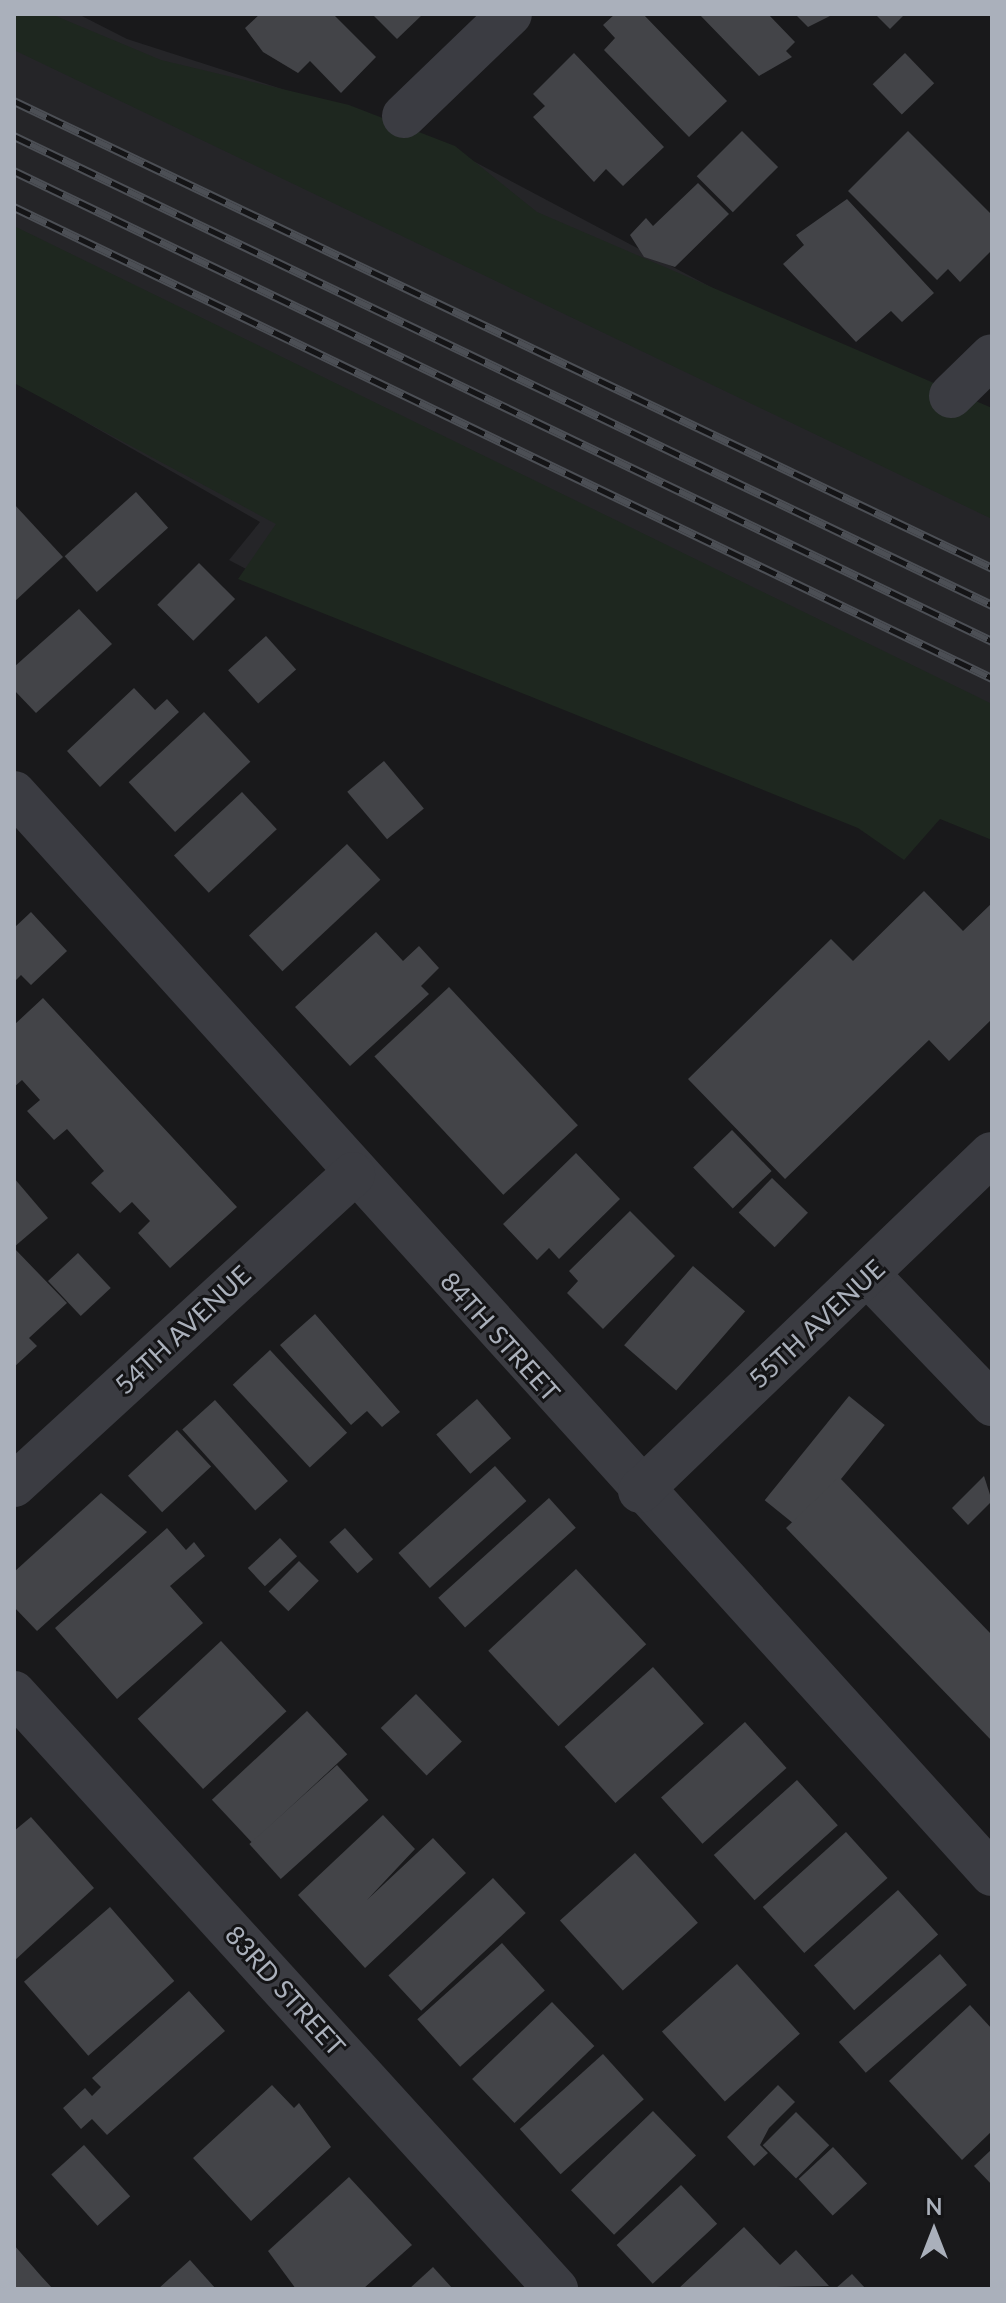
<!DOCTYPE html>
<html>
<head>
<meta charset="utf-8">
<style>
  body { margin:0 }
  #map { position:relative; width:1006px; height:2303px; overflow:hidden; background:#19191b; font-family:Lato,sans-serif }
  div>[style] { position:absolute }
  [style*='--x'] { left:calc(var(--x)*1px); top:calc(var(--y)*1px); width:calc(var(--w)*1px); rotate:calc(var(--a)*1deg) }
  .built>* { inset:0; background:#252528 }
  .green>* { inset:0; background:#1e271f }
  .building>* { inset:0; background:#434448; transform-origin:0 0 }
  .street>* { height:44px; margin:-22px; padding:0 22px; transform-origin:22px; border-radius:22px; background:#3b3c42 }
  .rail>* { height:9px; margin-top:-4.5px; transform-origin:0; background:repeating-linear-gradient(90deg,#141416 0 18px,#4c4f55 0 36px); box-sizing:border-box; border-block:2px solid #4c4f55 }
  span { translate:-50% -50%; white-space:nowrap; text-align:center; line-height:1.15; -webkit-text-stroke:6px #141416; paint-order:stroke }
  .street-label { font-size:26px; color:#aab0bb }
  .frame { position:absolute; inset:0; border:16px solid #aab0bb; pointer-events:none }
  .north { position:absolute; left:894px; top:2191px; width:80px; height:80px; -webkit-text-stroke:6px #141416; paint-order:stroke; rotate:0deg; font-size:22px; font-weight:700; line-height:32px; text-align:center; color:#aab0bb }
  .north::after { content:''; display:block; margin:auto; width:28px; height:36px; background:#aab0bb; clip-path:polygon(50% 0,100% 100%,50% 72%,0 100%) }
</style>
</head>
<body>
<div id="map">
  <div class="built">
    <i style="clip-path:polygon(14px 14px,78px 14px,127px 39px,422px 134px,992px 436px,992px 822px,333px 615px,229px 560px,260px 522px,14px 381px)"></i>
  </div>
  <div class="green">
    <i style="clip-path:polygon(14px 14px,51px 14px,161px 60px,349px 105px,455px 146px,537px 212px,992px 408px,992px 519px,14px 50px)"></i>
    <i style="clip-path:polygon(14px 226px,992px 704px,992px 840px,940px 819px,904px 860px,858px 828px,238px 579px,276px 524px,14px 383px)"></i>
  </div>
  <div class="building">
    <i style="clip-path:polygon(260px 14px,333px 14px,376px 57px,341px 93px,310px 61px,298px 73px,263px 52px,245px 28px)"></i>
    <i style="clip-path:polygon(372px 14px,423px 14px,397px 39px)"></i>
    <i style="clip-path:polygon(615px 14px,643px 14px,727px 101px,689px 137px,604px 50px,615px 38px,603px 25px)"></i>
    <i style="clip-path:polygon(699px 14px,768px 14px,795px 42px,786px 51px,792px 57px,759px 76px)"></i>
    <i style="clip-path:polygon(795px 14px,834px 14px,808px 27px)"></i>
    <i style="clip-path:polygon(875px 14px,905px 14px,890px 29px)"></i>
    <i style="clip-path:polygon(574px 53px,664px 147px,623px 186px,606px 169px,594px 182px,533px 117px,545px 106px,533px 94px)"></i>
    <i style="left:905px;top:53px;width:42px;height:45px;rotate:46deg"></i>
    <i style="left:742px;top:131px;width:51px;height:64px;rotate:45deg"></i>
    <i style="clip-path:polygon(908px 131px,992px 215px,992px 250px,960px 282px,948px 269px,937px 280px,848px 191px)"></i>
    <i style="clip-path:polygon(698px 183px,729px 214px,675px 267px,644px 257px,630px 235px,646px 218px,653px 226px)"></i>
    <i style="clip-path:polygon(847px 199px,934px 293px,902px 322px,891px 311px,856px 342px,783px 264px,804px 245px,796px 235px)"></i>
    <i style="left:136px;top:492px;width:48px;height:96px;rotate:48deg"></i>
    <i style="clip-path:polygon(14px 504px,63px 557px,14px 602px)"></i>
    <i style="left:199px;top:563px;width:51px;height:59px;rotate:45deg"></i>
    <i style="clip-path:polygon(79px 609px,112px 644px,36px 713px,14px 690px,14px 667px)"></i>
    <i style="left:266px;top:636px;width:45px;height:51px;rotate:48deg"></i>
    <i style="clip-path:polygon(134px 688px,155px 710px,167px 699px,179px 712px,100px 787px,67px 751px)"></i>
    <i style="left:204px;top:712px;width:68px;height:103px;rotate:47deg"></i>
    <i style="left:384px;top:761px;width:62px;height:48px;rotate:50deg"></i>
    <i style="left:242px;top:792px;width:51px;height:93px;rotate:47deg"></i>
    <i style="left:347px;top:844px;width:49px;height:134px;rotate:47deg"></i>
    <i style="clip-path:polygon(924px 891px,963px 931px,992px 903px,992px 1019px,949px 1061px,929px 1040px,785px 1179px,688px 1079px,831px 939px,853px 961px)"></i>
    <i style="clip-path:polygon(31px 912px,67px 951px,31px 985px,21px 975px,14px 982px,14px 928px)"></i>
    <i style="clip-path:polygon(376px 932px,403px 961px,419px 946px,439px 968px,421px 986px,429px 994px,350px 1066px,295px 1007px)"></i>
    <i style="left:449px;top:987px;width:189px;height:102px;rotate:47deg"></i>
    <i style="clip-path:polygon(43px 998px,237px 1207px,170px 1268px,138px 1233px,150px 1221px,132px 1202px,120px 1213px,91px 1183px,104px 1171px,67px 1129px,54px 1140px,27px 1111px,40px 1100px,22px 1080px,14px 1087px,14px 1025px)"></i>
    <i style="left:732px;top:1130px;width:57px;height:54px;rotate:46deg"></i>
    <i style="clip-path:polygon(576px 1153px,620px 1199px,559px 1259px,549px 1248px,537px 1260px,503px 1224px)"></i>
    <i style="clip-path:polygon(14px 1178px,48px 1218px,14px 1247px)"></i>
    <i style="left:772px;top:1178px;width:50px;height:48px;rotate:44deg"></i>
    <i style="clip-path:polygon(630px 1211px,675px 1256px,603px 1329px,567px 1293px,578px 1281px,569px 1271px)"></i>
    <i style="clip-path:polygon(14px 1248px,67px 1303px,29px 1338px,37px 1346px,14px 1367px)"></i>
    <i style="left:78px;top:1253px;width:48px;height:41px;rotate:47deg"></i>
    <i style="left:693px;top:1266px;width:69px;height:105px;rotate:41deg"></i>
    <i style="clip-path:polygon(315px 1314px,400px 1412px,382px 1427px,367px 1411px,351px 1425px,280px 1345px)"></i>
    <i style="left:270px;top:1350px;width:113px;height:51px;rotate:47deg"></i>
    <i style="left:849px;top:1396px;width:46px;height:134px;rotate:39deg"></i>
    <i style="left:477px;top:1399px;width:52px;height:54px;rotate:49deg"></i>
    <i style="left:215px;top:1400px;width:109px;height:44px;rotate:48deg"></i>
    <i style="left:177px;top:1430px;width:50px;height:67px;rotate:47deg"></i>
    <i style="left:495px;top:1466px;width:47px;height:130px;rotate:48deg"></i>
    <i style="clip-path:polygon(984px 1476px,992px 1501px,968px 1525px,952px 1508px)"></i>
    <i style="clip-path:polygon(839px 1477px,992px 1635px,992px 1741px,786px 1528px)"></i>
    <i style="clip-path:polygon(101px 1493px,147px 1532px,37px 1631px,14px 1607px,14px 1572px)"></i>
    <i style="left:549px;top:1498px;width:40px;height:149px;rotate:48deg"></i>
    <i style="clip-path:polygon(167px 1528px,186px 1550px,194px 1542px,205px 1556px,170px 1586px,203px 1623px,117px 1699px,55px 1628px)"></i>
    <i style="left:345px;top:1528px;width:42px;height:21px;rotate:48deg"></i>
    <i style="left:280px;top:1538px;width:25px;height:44px;rotate:47deg"></i>
    <i style="left:299px;top:1561px;width:28px;height:43px;rotate:45deg"></i>
    <i style="left:576px;top:1569px;width:103px;height:120px;rotate:47deg"></i>
    <i style="left:221px;top:1641px;width:96px;height:114px;rotate:47deg"></i>
    <i style="left:653px;top:1667px;width:76px;height:119px;rotate:48deg"></i>
    <i style="left:416px;top:1694px;width:66px;height:49px;rotate:46deg"></i>
    <i style="left:307px;top:1711px;width:59px;height:130px;rotate:47deg"></i>
    <i style="left:745px;top:1722px;width:62px;height:113px;rotate:48deg"></i>
    <i style="left:337px;top:1765px;width:47px;height:118px;rotate:48deg"></i>
    <i style="left:797px;top:1780px;width:61px;height:112px;rotate:48deg"></i>
    <i style="clip-path:polygon(383px 1815px,415px 1849px,367px 1900px,433px 1838px,466px 1873px,365px 1968px,298px 1895px)"></i>
    <i style="clip-path:polygon(31px 1817px,94px 1888px,14px 1961px,14px 1831px)"></i>
    <i style="left:846px;top:1832px;width:62px;height:112px;rotate:48deg"></i>
    <i style="left:635px;top:1853px;width:94px;height:101px;rotate:48deg"></i>
    <i style="left:493px;top:1878px;width:48px;height:143px;rotate:47deg"></i>
    <i style="left:898px;top:1890px;width:60px;height:113px;rotate:48deg"></i>
    <i style="left:110px;top:1907px;width:98px;height:114px;rotate:49deg"></i>
    <i style="left:502px;top:1943px;width:64px;height:114px;rotate:48deg"></i>
    <i style="left:940px;top:1954px;width:41px;height:134px;rotate:49deg"></i>
    <i style="left:737px;top:1964px;width:94px;height:101px;rotate:48deg"></i>
    <i style="clip-path:polygon(189px 1991px,225px 2031px,107px 2135px,92px 2119px,81px 2129px,63px 2108px,85px 2088px,92px 2096px,101px 2087px,92px 2078px)"></i>
    <i style="left:552px;top:2002px;width:61px;height:111px;rotate:46deg"></i>
    <i style="clip-path:polygon(970px 2005px,992px 2029px,992px 2131px,962px 2160px,889px 2081px)"></i>
    <i style="left:603px;top:2054px;width:61px;height:112px;rotate:48deg"></i>
    <i style="clip-path:polygon(272px 2085px,294px 2108px,299px 2103px,331px 2147px,251px 2221px,193px 2158px)"></i>
    <i style="clip-path:polygon(778px 2085px,795px 2102px,769px 2128px,760px 2145px,768px 2153px,754px 2166px,727px 2137px)"></i>
    <i style="left:653px;top:2111px;width:62px;height:114px;rotate:46deg"></i>
    <i style="left:796px;top:2112px;width:47px;height:47px;rotate:45deg"></i>
    <i style="left:84px;top:2145px;width:69px;height:44px;rotate:48deg"></i>
    <i style="left:833px;top:2147px;width:50px;height:47px;rotate:47deg"></i>
    <i style="clip-path:polygon(992px 2149px,992px 2185px,974px 2166px)"></i>
    <i style="clip-path:polygon(349px 2177px,412px 2245px,363px 2289px,296px 2289px,268px 2251px)"></i>
    <i style="left:681px;top:2185px;width:53px;height:88px;rotate:47deg"></i>
    <i style="clip-path:polygon(744px 2227px,780px 2265px,796px 2250px,829px 2286px,678px 2289px)"></i>
    <i style="clip-path:polygon(14px 2245px,41px 2276px,53px 2289px,14px 2289px)"></i>
    <i style="clip-path:polygon(190px 2260px,216px 2289px,158px 2289px)"></i>
    <i style="clip-path:polygon(433px 2267px,453px 2289px,409px 2289px)"></i>
    <i style="clip-path:polygon(852px 2274px,866px 2289px,835px 2289px)"></i>
  </div>
  <div class="street">
    <i style="--x:404;--y:116;--w:147;--a:-43.9"></i>
    <i style="--x:951;--y:396;--w:57;--a:-44.3"></i>
    <i style="--x:14;--y:793;--w:1458;--a:47.86"></i>
    <i style="--x:869;--y:1276;--w:178;--a:46.1"></i>
    <i style="--x:14;--y:1485;--w:460;--a:-42.5"></i>
    <i style="--x:640;--y:1491;--w:487;--a:-43.8"></i>
    <i style="--x:14;--y:1693;--w:806;--a:47.72"></i>
  </div>
  <div class="rail">
    <i style="--x:14;--y:101;--w:1084;--a:25.52"></i>
    <i style="--x:14;--y:136;--w:1085;--a:25.62"></i>
    <i style="--x:14;--y:171;--w:1085;--a:25.67"></i>
    <i style="--x:14;--y:207;--w:1086;--a:25.72"></i>
  </div>
  <div class="street-label">
    <span style="left:817px;top:1324px;rotate:-43deg">55TH AVENUE</span>
    <span style="left:183px;top:1330px;rotate:-43deg">54TH AVENUE</span>
    <span style="left:500px;top:1337px;rotate:48deg">84TH STREET</span>
    <span style="left:285px;top:1991px;rotate:48deg">83RD STREET</span>
  </div>
  <div class="frame"></div>
  <div class="north">N</div>
</div>
</body>
</html>
